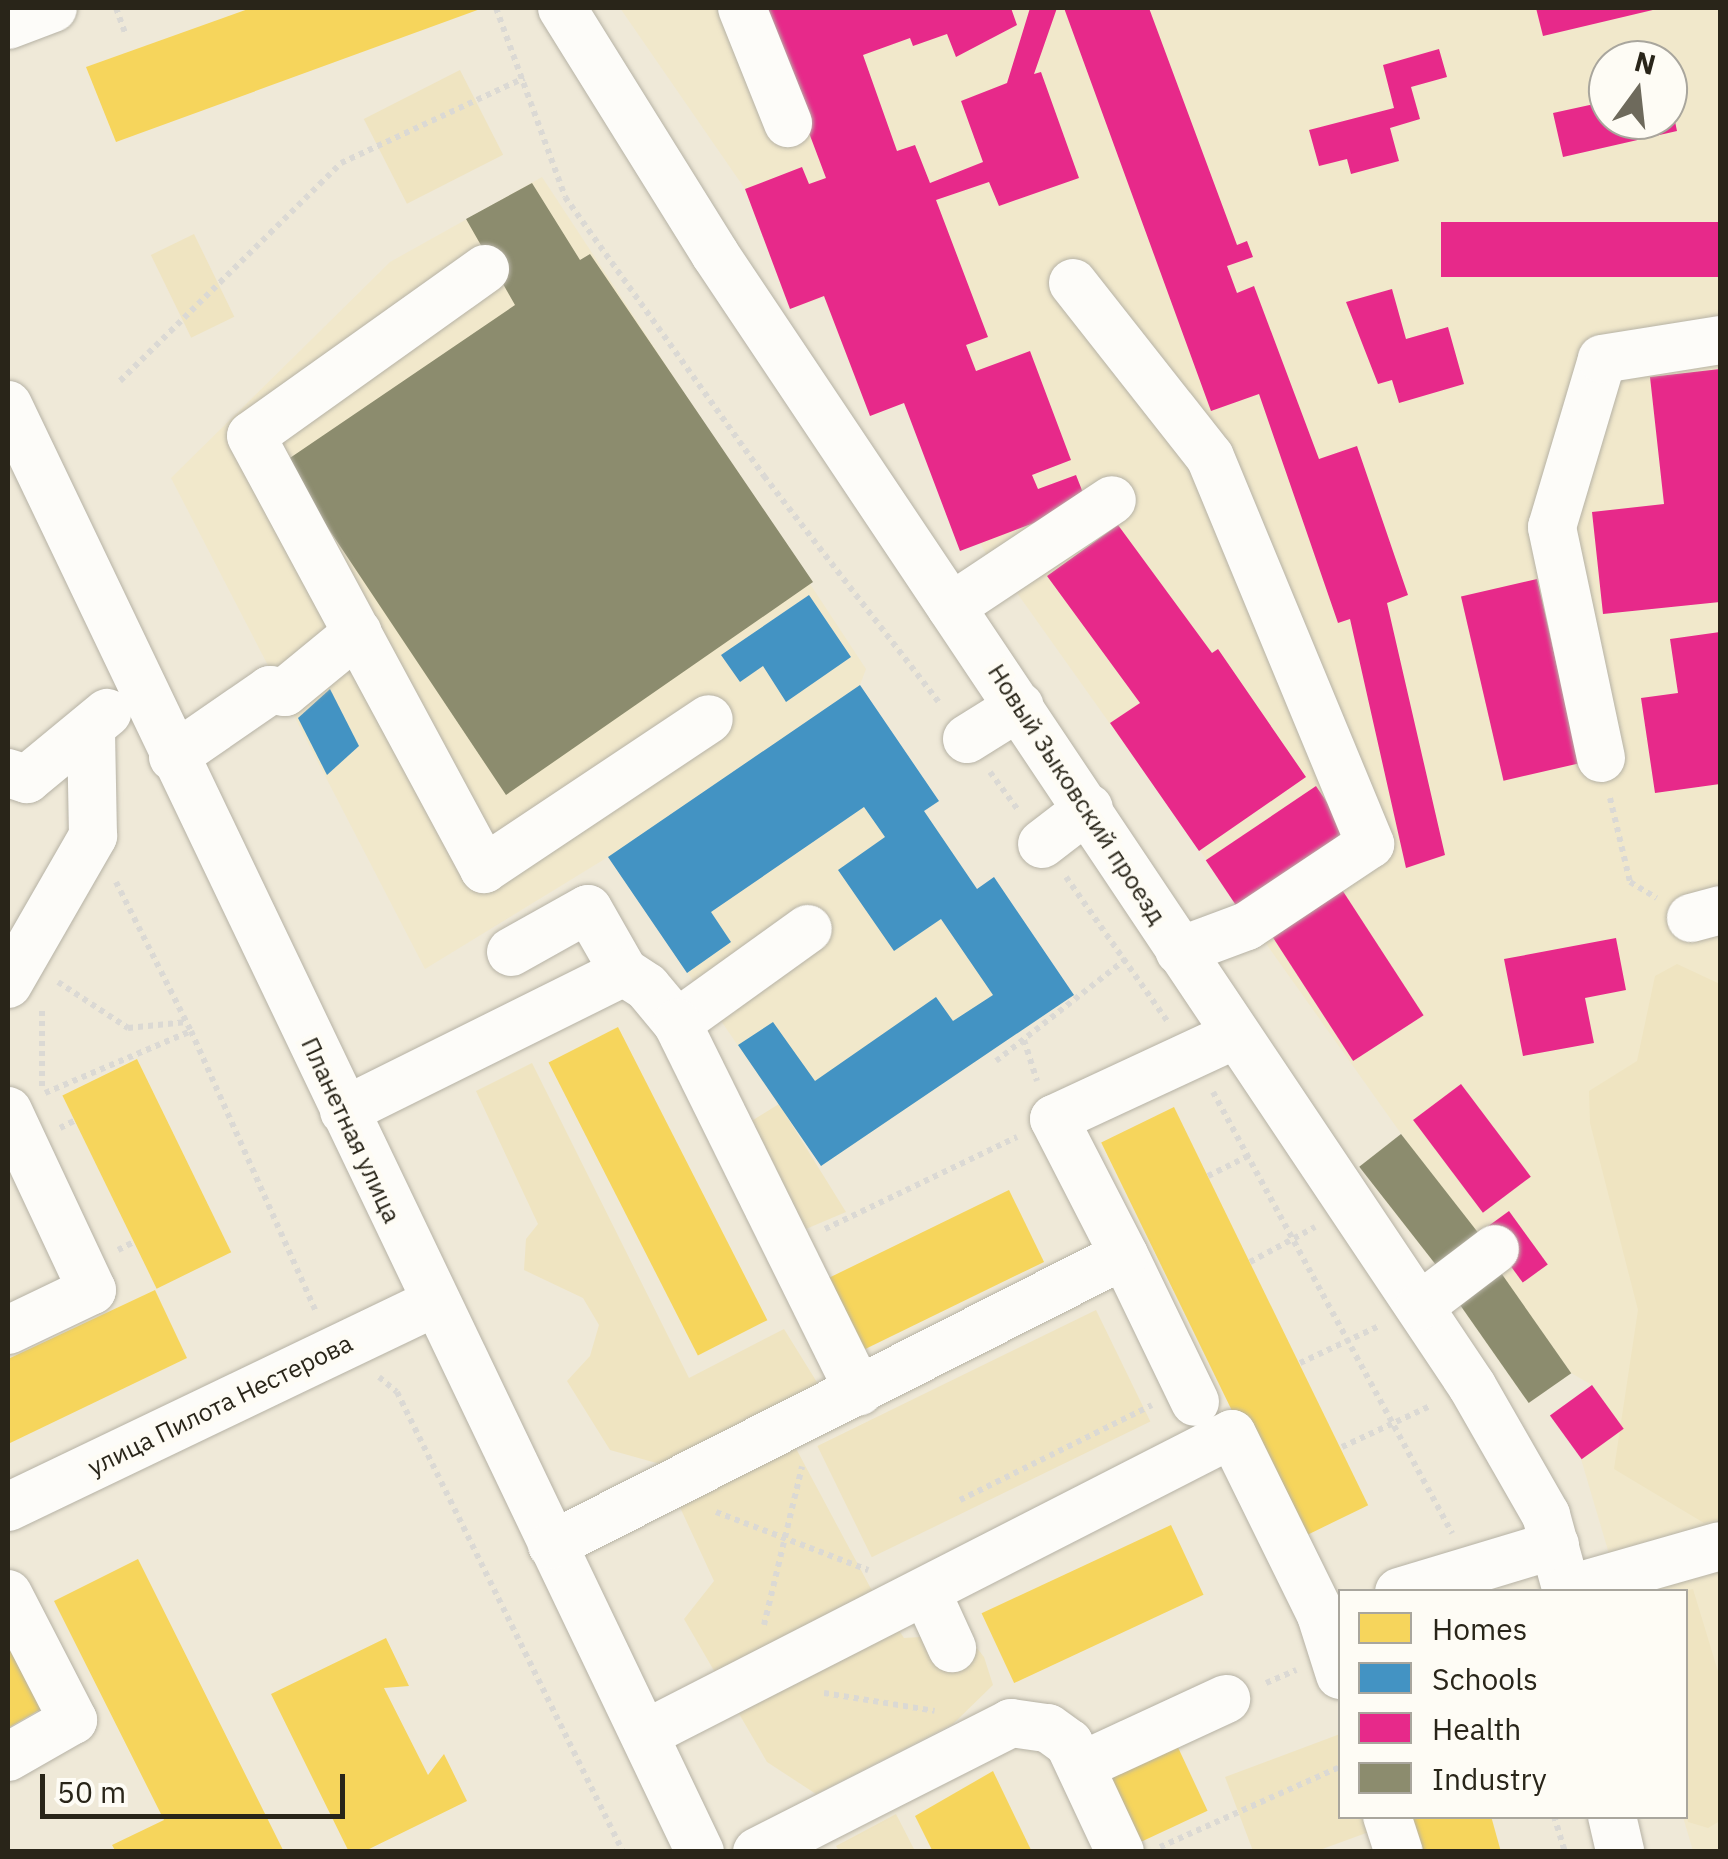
<!DOCTYPE html>
<html>
<head>
<meta charset="utf-8">
<style>
  body { margin:0 }
  #map { position:relative; width:1728px; height:1859px; overflow:hidden; background:#efe9d8; font-family:"IBM Plex Sans",sans-serif }
  div>[style] { position:absolute }
  [style*='--x'] { left:calc(var(--x)*1px); top:calc(var(--y)*1px); width:calc(var(--w)*1px); rotate:calc(var(--a)*1deg) }
  .built>* { inset:0; background:#f1e8cb }
  .green>* { inset:0; background:#efe4c1; transform-origin:0 0 }
  .homes>* { inset:0; background:#f6d55c; transform-origin:0 0 }
  .schools>* { inset:0; background:#4393c3 }
  .health>* { inset:0; background:#e7298a; transform-origin:0 0 }
  .industry>* { inset:0; background:#8c8c6e; transform-origin:0 0 }
  .path>* { height:6px; margin-top:-3px; transform-origin:0; background:repeating-linear-gradient(90deg,#dbd9d4 0 5px,transparent 0 10px) }
  .roads { filter:drop-shadow(0 0 2px #b6b2a5) drop-shadow(0 0 2px #b6b2a5) }
  .minor>* { height:48px; margin:-24px; padding:0 24px; transform-origin:24px; border-radius:24px; background:#fdfcf9 }
  span { translate:-50% -50%; white-space:nowrap; text-align:center; line-height:1.15; -webkit-text-stroke:10px #fefcf5; paint-order:stroke }
  .street-label { font-size:25px; color:#292519 }
  .frame { position:absolute; inset:0; border:10px solid #292519; pointer-events:none }
  .legend { position:absolute; left:1338px; top:1589px; width:350px; height:230px; box-sizing:border-box; background:#fefcf5; border:2px solid #a9a69d; margin:0; padding:12px 18px; list-style:none; font-size:30px; color:#292519 }
  .legend li { display:flex; align-items:center; gap:20px; height:50px }
  .legend b { width:50px; border:2px solid #a9a69d }
  .north { position:absolute; left:1588px; top:40px; width:100px; height:100px; box-sizing:border-box; background:#fefcf5; border:2px solid #a9a69d; border-radius:50%; rotate:15deg; font-size:28px; font-weight:700; line-height:40px; text-align:center; color:#292519 }
  .north::after { content:''; display:block; margin:auto; width:35px; height:45px; background:#6e6a5c; clip-path:polygon(50% 0,100% 100%,50% 72%,0 100%) }
  .scale { position:absolute; left:40px; top:1774px; width:305px; height:45px; box-sizing:border-box; border:5px solid #292519; border-top:0; padding-left:12px; font-size:30px; line-height:35px; white-space:nowrap; color:#292519; -webkit-text-stroke:8px #fefcf5; paint-order:stroke }
</style>
</head>
<body>
<div id="map">
  <div class="built">
    <i style="clip-path:polygon(evenodd,620px 8px,1720px 8px,1720px 1851px,1693px 1851px,1683px 1817px,1686px 1592px,1620px 1591px,1581px 1459px,1623px 1428px,1592px 1385px,1571px 1373px,1010px 583px,997px 574px,904px 403px,870px 416px,824px 297px,790px 309px,745px 189px,620px 8px,1608px 60px,1668px 60px,1668px 120px,1608px 120px,1608px 60px)"></i>
    <i style="clip-path:polygon(542px 177px,866px 669px,860px 685px,924px 811px,977px 889px,1074px 995px,821px 1166px,608px 857px,425px 969px,171px 478px,390px 262px)"></i>
  </div>
  <div class="green">
    <i style="left:460px;top:70px;width:95px;height:108px;rotate:63deg"></i>
    <i style="left:194px;top:234px;width:92px;height:48px;rotate:64deg"></i>
    <i style="clip-path:polygon(1677px 964px,1720px 984px,1720px 1519px,1704px 1523px,1614px 1469px,1638px 1310px,1590px 1123px,1589px 1091px,1637px 1061px,1655px 976px)"></i>
    <i style="clip-path:polygon(532px 1063px,689px 1378px,784px 1329px,823px 1392px,792px 1441px,870px 1587px,904px 1638px,966px 1634px,984px 1657px,993px 1685px,953px 1724px,816px 1794px,767px 1762px,684px 1619px,714px 1581px,660px 1464px,610px 1450px,567px 1381px,590px 1356px,599px 1325px,583px 1298px,524px 1270px,526px 1239px,538px 1224px,476px 1091px)"></i>
    <i style="clip-path:polygon(779px 1104px,846px 1212px,787px 1237px,732px 1133px)"></i>
    <i style="left:1096px;top:1310px;width:124px;height:310px;rotate:64deg"></i>
    <i style="clip-path:polygon(1693px 1589px,1720px 1678px,1720px 1821px,1708px 1828px,1688px 1822px,1686px 1813px,1684px 1591px)"></i>
    <i style="clip-path:polygon(1340px 1734px,1340px 1816px,1372px 1817px,1377px 1829px,1317px 1851px,1253px 1851px,1225px 1777px)"></i>
    <i style="clip-path:polygon(896px 1814px,915px 1851px,839px 1851px,836px 1846px)"></i>
  </div>
  <div class="homes">
    <i style="clip-path:polygon(251px 8px,483px 8px,116px 142px,86px 67px)"></i>
    <i style="left:618px;top:1027px;width:329px;height:78px;rotate:63deg"></i>
    <i style="left:137px;top:1059px;width:215px;height:83px;rotate:64deg"></i>
    <i style="left:1174px;top:1107px;width:443px;height:81px;rotate:64deg"></i>
    <i style="left:1009px;top:1190px;width:80px;height:212px;rotate:64deg"></i>
    <i style="clip-path:polygon(155px 1290px,187px 1358px,8px 1444px,8px 1359px)"></i>
    <i style="left:1171px;top:1525px;width:77px;height:209px;rotate:65deg"></i>
    <i style="clip-path:polygon(138px 1559px,284px 1852px,116px 1852px,112px 1845px,164px 1820px,54px 1601px)"></i>
    <i style="clip-path:polygon(8px 1633px,48px 1705px,8px 1728px)"></i>
    <i style="clip-path:polygon(386px 1638px,409px 1686px,384px 1688px,428px 1775px,444px 1754px,467px 1801px,363px 1852px,349px 1852px,271px 1694px)"></i>
    <i style="left:1175px;top:1741px;width:77px;height:85px;rotate:65deg"></i>
    <i style="clip-path:polygon(993px 1771px,1032px 1852px,933px 1852px,915px 1816px)"></i>
    <i style="clip-path:polygon(1403px 1816px,1491px 1816px,1501px 1852px,1413px 1852px)"></i>
  </div>
  <div class="schools">
    <i style="clip-path:polygon(809px 595px,851px 657px,786px 702px,763px 666px,740px 682px,721px 655px)"></i>
    <i style="clip-path:polygon(860px 685px,939px 801px,924px 811px,977px 889px,994px 877px,1074px 995px,821px 1166px,738px 1045px,773px 1022px,815px 1081px,936px 997px,953px 1021px,993px 995px,941px 919px,894px 951px,838px 870px,885px 837px,864px 807px,711px 912px,731px 942px,687px 973px,608px 857px)"></i>
    <i style="clip-path:polygon(330px 689px,359px 746px,327px 775px,298px 718px)"></i>
  </div>
  <div class="health">
    <i style="clip-path:polygon(762px 8px,1011px 8px,1017px 25px,956px 57px,947px 34px,913px 46px,910px 38px,863px 55px,897px 151px,915px 145px,930px 183px,983px 162px,961px 101px,1007px 83px,1030px 8px,1057px 8px,1034px 74px,1041px 72px,1079px 178px,999px 206px,989px 182px,936px 200px,988px 337px,966px 345px,976px 371px,1030px 351px,1071px 460px,1032px 475px,1038px 489px,1076px 475px,1087px 503px,960px 551px,904px 403px,870px 416px,824px 296px,790px 309px,745px 189px,802px 167px,809px 184px,826px 178px)"></i>
    <i style="clip-path:polygon(1064px 8px,1149px 8px,1237px 245px,1247px 241px,1253px 257px,1227px 266px,1237px 293px,1254px 286px,1319px 459px,1357px 446px,1408px 595px,1387px 603px,1445px 855px,1406px 868px,1350px 619px,1338px 623px,1259px 394px,1211px 411px)"></i>
    <i style="clip-path:polygon(1536px 8px,1657px 8px,1657px 9px,1543px 36px)"></i>
    <i style="clip-path:polygon(1439px 49px,1447px 77px,1411px 87px,1420px 119px,1390px 128px,1399px 161px,1351px 174px,1347px 159px,1319px 166px,1309px 130px,1394px 108px,1383px 65px)"></i>
    <i style="clip-path:polygon(1670px 97px,1677px 131px,1563px 157px,1553px 113px,1608px 101px,1608px 120px,1668px 120px)"></i>
    <i style="left:1720px;top:222px;width:55px;height:279px;rotate:90deg"></i>
    <i style="clip-path:polygon(1392px 289px,1406px 339px,1448px 327px,1464px 384px,1399px 403px,1392px 380px,1378px 384px,1346px 302px)"></i>
    <i style="clip-path:polygon(1720px 369px,1720px 602px,1603px 614px,1592px 512px,1664px 504px,1650px 377px)"></i>
    <i style="clip-path:polygon(1118px 525px,1212px 653px,1218px 649px,1306px 777px,1199px 851px,1110px 723px,1140px 703px,1047px 576px)"></i>
    <i style="left:1537px;top:579px;width:189px;height:78px;rotate:77deg"></i>
    <i style="clip-path:polygon(1720px 632px,1720px 784px,1655px 793px,1641px 698px,1678px 693px,1670px 639px)"></i>
    <i style="left:1316px;top:786px;width:64px;height:133px;rotate:56deg"></i>
    <i style="left:1337px;top:882px;width:159px;height:84px;rotate:57deg"></i>
    <i style="clip-path:polygon(1616px 938px,1626px 990px,1585px 998px,1594px 1043px,1523px 1056px,1504px 959px)"></i>
    <i style="left:1461px;top:1084px;width:116px;height:60px;rotate:53deg"></i>
    <i style="left:1509px;top:1211px;width:66px;height:31px;rotate:54deg"></i>
    <i style="left:1592px;top:1385px;width:54px;height:52px;rotate:54deg"></i>
  </div>
  <div class="industry">
    <i style="clip-path:polygon(532px 183px,580px 260px,590px 254px,813px 582px,506px 795px,284px 462px,515px 305px,466px 219px)"></i>
    <i style="left:1401px;top:1134px;width:126px;height:53px;rotate:52deg"></i>
    <i style="left:1499px;top:1270px;width:126px;height:52px;rotate:55deg"></i>
  </div>
  <div class="path">
    <i style="--x:116;--y:8;--w:29;--a:70"></i>
    <i style="--x:496;--y:8;--w:201;--a:69.9"></i>
    <i style="--x:565;--y:197;--w:343;--a:54.5"></i>
    <i style="--x:764;--y:476;--w:289;--a:52.3"></i>
    <i style="--x:120;--y:381;--w:310;--a:-44.6"></i>
    <i style="--x:341;--y:163;--w:202;--a:-24.9"></i>
    <i style="--x:990;--y:772;--w:47;--a:53.6"></i>
    <i style="--x:1610;--y:798;--w:86;--a:76.6"></i>
    <i style="--x:1630;--y:882;--w:31;--a:31"></i>
    <i style="--x:1066;--y:877;--w:177;--a:54.9"></i>
    <i style="--x:116;--y:882;--w:167;--a:63.3"></i>
    <i style="--x:191;--y:1031;--w:305;--a:66"></i>
    <i style="--x:58;--y:982;--w:84;--a:33.3"></i>
    <i style="--x:128;--y:1028;--w:59;--a:-5.8"></i>
    <i style="--x:1024;--y:1040;--w:43;--a:72.4"></i>
    <i style="--x:996;--y:1061;--w:165;--a:-38.1"></i>
    <i style="--x:42;--y:1086;--w:77;--a:-90"></i>
    <i style="--x:1213;--y:1092;--w:502;--a:61.54"></i>
    <i style="--x:45;--y:1093;--w:159;--a:-23"></i>
    <i style="--x:60;--y:1128;--w:16;--a:-27"></i>
    <i style="--x:1208;--y:1176;--w:49;--a:-26.6"></i>
    <i style="--x:825;--y:1229;--w:213;--a:-25.6"></i>
    <i style="--x:118;--y:1250;--w:16;--a:-27"></i>
    <i style="--x:1250;--y:1262;--w:74;--a:-28.3"></i>
    <i style="--x:1300;--y:1363;--w:89;--a:-25.1"></i>
    <i style="--x:379;--y:1377;--w:23;--a:40"></i>
    <i style="--x:397;--y:1392;--w:513;--a:63.83"></i>
    <i style="--x:1342;--y:1447;--w:99;--a:-25"></i>
    <i style="--x:960;--y:1500;--w:214;--a:-26.3"></i>
    <i style="--x:716;--y:1512;--w:163;--a:20.9"></i>
    <i style="--x:764;--y:1625;--w:163;--a:-76.5"></i>
    <i style="--x:1266;--y:1683;--w:33;--a:-23"></i>
    <i style="--x:824;--y:1693;--w:112;--a:9.2"></i>
    <i style="--x:1554;--y:1816;--w:38;--a:73"></i>
    <i style="--x:1160;--y:1847;--w:197;--a:-24"></i>
  </div>
  <div class="roads">
    <div class="minor">
      <i style="--x:562;--y:8;--w:290;--a:58.1"></i>
      <i style="--x:715;--y:254;--w:1362;--a:56.23"></i>
      <i style="--x:1472;--y:1386;--w:149;--a:60.2"></i>
      <i style="--x:1546;--y:1515;--w:80;--a:74.7"></i>
      <i style="--x:742;--y:8;--w:124;--a:68.2"></i>
      <i style="--x:8;--y:25;--w:48;--a:-20.7"></i>
      <i style="--x:485;--y:269;--w:287;--a:144.5"></i>
      <i style="--x:251;--y:436;--w:492;--a:61.7"></i>
      <i style="--x:484;--y:869;--w:270;--a:-33.7"></i>
      <i style="--x:1073;--y:283;--w:221;--a:51.8"></i>
      <i style="--x:1210;--y:457;--w:419;--a:67.5"></i>
      <i style="--x:1370;--y:844;--w:148;--a:146.3"></i>
      <i style="--x:1247;--y:926;--w:72;--a:159.5"></i>
      <i style="--x:8;--y:405;--w:1604;--a:64.44"></i>
      <i style="--x:951;--y:607;--w:193;--a:-33.6"></i>
      <i style="--x:967;--y:739;--w:62;--a:-31.9"></i>
      <i style="--x:173;--y:757;--w:118;--a:-34.6"></i>
      <i style="--x:270;--y:690;--w:15;--a:8"></i>
      <i style="--x:285;--y:692;--w:94;--a:-39.4"></i>
      <i style="--x:1601;--y:758;--w:236;--a:-102"></i>
      <i style="--x:1552;--y:527;--w:175;--a:-73.4"></i>
      <i style="--x:1602;--y:359;--w:120;--a:-9.1"></i>
      <i style="--x:8;--y:773;--w:20;--a:18"></i>
      <i style="--x:27;--y:779;--w:104;--a:-39.5"></i>
      <i style="--x:1042;--y:844;--w:59;--a:-37.5"></i>
      <i style="--x:1691;--y:918;--w:30;--a:-15"></i>
      <i style="--x:511;--y:952;--w:88;--a:-29.2"></i>
      <i style="--x:588;--y:909;--w:73;--a:60.3"></i>
      <i style="--x:8;--y:984;--w:171;--a:-60.1"></i>
      <i style="--x:93;--y:836;--w:107;--a:-91.1"></i>
      <i style="--x:677;--y:1023;--w:161;--a:-35.7"></i>
      <i style="--x:8;--y:1111;--w:198;--a:64.9"></i>
      <i style="--x:92;--y:1290;--w:93;--a:154.5"></i>
      <i style="--x:344;--y:1111;--w:313;--a:-26.4"></i>
      <i style="--x:624;--y:972;--w:27;--a:33"></i>
      <i style="--x:647;--y:987;--w:47;--a:50.2"></i>
      <i style="--x:677;--y:1023;--w:411;--a:63.7"></i>
      <i style="--x:1124;--y:1255;--w:163;--a:64.2"></i>
      <i style="--x:1420;--y:1306;--w:94;--a:-37.2"></i>
      <i style="--x:8;--y:1507;--w:471;--a:-25.6"></i>
      <i style="--x:552;--y:1545;--w:641;--a:-26.88"></i>
      <i style="--x:1124;--y:1255;--w:153;--a:-117.2"></i>
      <i style="--x:1054;--y:1119;--w:200;--a:-24.9"></i>
      <i style="--x:1566;--y:1590;--w:160;--a:-15.9"></i>
      <i style="--x:926;--y:1591;--w:63;--a:65.5"></i>
      <i style="--x:1399;--y:1592;--w:163;--a:-16.8"></i>
      <i style="--x:8;--y:1594;--w:142;--a:62.7"></i>
      <i style="--x:73;--y:1720;--w:75;--a:150.4"></i>
      <i style="--x:645;--y:1734;--w:659;--a:-27.07"></i>
      <i style="--x:1232;--y:1434;--w:202;--a:63.8"></i>
      <i style="--x:1321;--y:1615;--w:63;--a:72.4"></i>
      <i style="--x:1081;--y:1766;--w:160;--a:-24.8"></i>
      <i style="--x:1387;--y:1816;--w:38;--a:72"></i>
      <i style="--x:1612;--y:1816;--w:37;--a:77"></i>
      <i style="--x:757;--y:1852;--w:285;--a:-26.9"></i>
      <i style="--x:1011;--y:1723;--w:37;--a:8"></i>
      <i style="--x:1048;--y:1728;--w:26;--a:36"></i>
      <i style="--x:1069;--y:1743;--w:120;--a:64.9"></i>
    </div>
  </div>
  <div class="street-label">
    <span style="left:1077px;top:794px;rotate:57deg">Новый Зыковский проезд</span>
    <span style="left:351px;top:1130px;rotate:65deg">Планетная улица</span>
    <span style="left:220px;top:1405px;rotate:-26deg">улица Пилота Нестерова</span>
  </div>
  <div class="frame"></div>
  <ul class="legend">
  <li><b style="height:28px;background:#f6d55c"></b>Homes</li>
  <li><b style="height:28px;background:#4393c3"></b>Schools</li>
  <li><b style="height:28px;background:#e7298a"></b>Health</li>
  <li><b style="height:28px;background:#8c8c6e"></b>Industry</li>
  </ul>
  <div class="north">N</div>
  <div class="scale">50 m</div>
</div>
</body>
</html>
